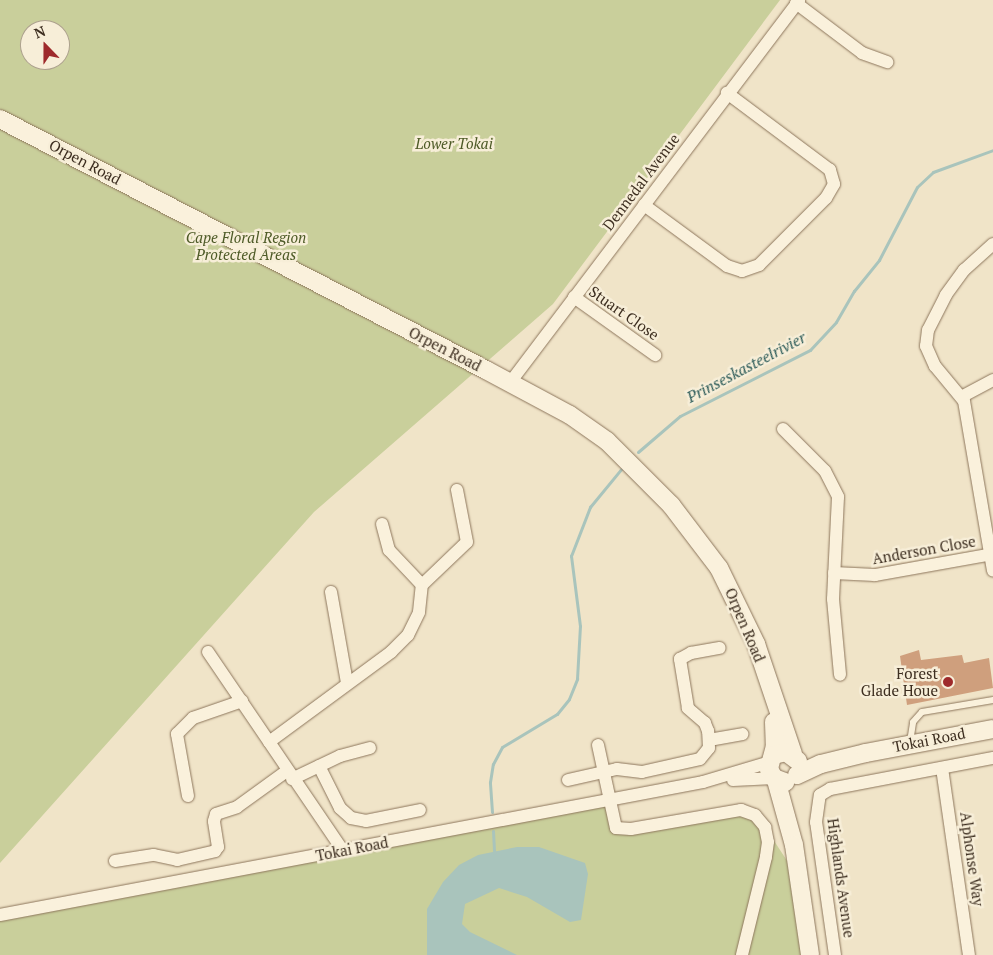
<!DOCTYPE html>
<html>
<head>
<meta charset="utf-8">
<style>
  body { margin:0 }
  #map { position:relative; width:993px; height:955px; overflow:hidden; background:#f0e4c8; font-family:"PT Serif",serif }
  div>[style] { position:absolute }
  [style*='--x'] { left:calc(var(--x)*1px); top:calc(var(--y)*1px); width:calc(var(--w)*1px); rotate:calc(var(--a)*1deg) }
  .green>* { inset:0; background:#c9cf9b }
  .water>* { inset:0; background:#a9c4bc }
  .stream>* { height:3px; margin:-1.5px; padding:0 1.5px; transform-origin:1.5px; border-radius:1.5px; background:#a9c4bc }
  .building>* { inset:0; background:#cf9f7d }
  .roads { filter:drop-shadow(0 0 1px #8d765c) drop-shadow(0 0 1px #8d765c) }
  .lane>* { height:6px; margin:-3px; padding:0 3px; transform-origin:3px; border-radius:3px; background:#faf1dc }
  .street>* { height:12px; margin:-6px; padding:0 6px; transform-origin:6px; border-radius:6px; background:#faf1dc }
  .secondary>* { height:18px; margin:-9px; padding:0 9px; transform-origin:9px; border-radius:9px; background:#faf1dc }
  .dots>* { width:14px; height:14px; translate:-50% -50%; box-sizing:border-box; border:2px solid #f7eed8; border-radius:50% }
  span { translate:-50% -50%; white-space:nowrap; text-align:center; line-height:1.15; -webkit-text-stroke:5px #f7eed8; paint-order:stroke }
  .park-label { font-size:15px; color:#4d5a26; font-style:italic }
  .street-label { font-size:15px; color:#3d2e20 }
  .poi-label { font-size:15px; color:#3d2e20 }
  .right { translate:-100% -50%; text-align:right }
  .water-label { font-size:16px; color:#2f5d5a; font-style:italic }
  .north { position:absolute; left:20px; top:20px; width:50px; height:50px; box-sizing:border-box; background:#f7eed8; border:1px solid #ada18e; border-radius:50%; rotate:338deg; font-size:14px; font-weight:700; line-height:20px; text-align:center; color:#3d2e20 }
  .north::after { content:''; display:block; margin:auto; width:18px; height:22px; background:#9e2a2b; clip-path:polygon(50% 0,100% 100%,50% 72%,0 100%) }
</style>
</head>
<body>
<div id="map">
  <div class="green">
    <i style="clip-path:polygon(evenodd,0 0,780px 0,553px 304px,314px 512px,0 863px,0 0,30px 30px,60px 30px,60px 60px,30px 60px,30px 30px)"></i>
    <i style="clip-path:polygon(607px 800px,621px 829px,748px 811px,761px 821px,799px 879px,809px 955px,0 955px,0 915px)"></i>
  </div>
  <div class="water">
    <i style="clip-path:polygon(517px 847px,539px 847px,585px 863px,588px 874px,581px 920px,570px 922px,527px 897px,499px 888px,465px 904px,462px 924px,470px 932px,517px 955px,427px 955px,427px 909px,443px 882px,459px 865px,478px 855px)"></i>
  </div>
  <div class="stream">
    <i style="--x:638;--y:452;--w:55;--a:-40.6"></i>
    <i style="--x:680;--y:416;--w:146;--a:-26.9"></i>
    <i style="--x:810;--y:350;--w:38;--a:-47"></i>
    <i style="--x:836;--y:322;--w:36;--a:-60"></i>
    <i style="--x:854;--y:291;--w:40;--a:-51"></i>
    <i style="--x:879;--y:260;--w:82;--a:-62.5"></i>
    <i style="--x:917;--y:187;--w:22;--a:-43"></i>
    <i style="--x:933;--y:172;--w:64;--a:-20.1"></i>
    <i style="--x:492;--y:812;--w:30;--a:-94"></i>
    <i style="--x:490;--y:782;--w:18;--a:-81"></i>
    <i style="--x:493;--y:764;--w:19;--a:-62"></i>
    <i style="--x:502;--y:747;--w:64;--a:-31"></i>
    <i style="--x:557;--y:714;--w:19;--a:-51"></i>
    <i style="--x:569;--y:699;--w:22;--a:-68"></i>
    <i style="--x:577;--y:679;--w:53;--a:-86.8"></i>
    <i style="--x:580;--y:626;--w:71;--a:-97.3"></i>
    <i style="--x:571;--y:556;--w:53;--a:-68.8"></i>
    <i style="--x:590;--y:507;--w:50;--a:-50.6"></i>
    <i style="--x:493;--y:831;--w:22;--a:87"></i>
  </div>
  <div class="building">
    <i style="clip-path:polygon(919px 650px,921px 660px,962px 655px,964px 663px,989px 658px,993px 688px,907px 705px,900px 656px)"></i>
  </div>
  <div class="roads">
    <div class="lane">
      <i style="--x:910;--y:742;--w:20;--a:-81"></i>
      <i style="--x:913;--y:722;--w:13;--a:-48"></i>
      <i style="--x:922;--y:712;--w:72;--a:-9.6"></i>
    </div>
    <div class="street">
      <i style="--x:796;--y:3;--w:83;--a:37.1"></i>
      <i style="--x:862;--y:53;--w:27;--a:20"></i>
      <i style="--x:644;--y:205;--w:103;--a:36.3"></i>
      <i style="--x:727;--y:266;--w:16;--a:18"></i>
      <i style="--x:742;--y:271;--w:18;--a:-19"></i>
      <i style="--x:759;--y:265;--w:95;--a:-45"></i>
      <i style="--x:826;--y:198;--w:16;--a:-60"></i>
      <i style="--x:834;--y:184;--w:15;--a:-106"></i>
      <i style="--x:830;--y:170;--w:129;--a:-143.2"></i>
      <i style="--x:993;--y:244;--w:39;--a:138"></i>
      <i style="--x:964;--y:270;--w:31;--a:126"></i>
      <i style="--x:946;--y:295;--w:39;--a:117"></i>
      <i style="--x:928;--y:330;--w:16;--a:97"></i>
      <i style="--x:926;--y:346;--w:22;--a:66"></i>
      <i style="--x:935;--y:366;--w:45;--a:50.4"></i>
      <i style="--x:964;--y:401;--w:172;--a:80.3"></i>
      <i style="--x:574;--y:297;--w:100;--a:35.6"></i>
      <i style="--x:509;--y:384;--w:481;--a:-52.9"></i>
      <i style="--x:963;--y:396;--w:34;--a:-28"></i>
      <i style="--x:783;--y:429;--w:59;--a:45"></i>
      <i style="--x:825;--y:471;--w:29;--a:63"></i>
      <i style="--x:838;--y:497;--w:102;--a:92.8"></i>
      <i style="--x:833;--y:599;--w:76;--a:84.7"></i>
      <i style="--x:382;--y:524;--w:27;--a:75"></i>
      <i style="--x:389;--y:550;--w:48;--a:46.7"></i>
      <i style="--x:834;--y:573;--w:41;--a:2.8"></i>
      <i style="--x:875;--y:575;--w:120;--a:-10.1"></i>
      <i style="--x:331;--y:592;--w:92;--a:80"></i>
      <i style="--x:208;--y:652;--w:240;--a:55.8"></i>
      <i style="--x:709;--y:740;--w:34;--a:-10"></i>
      <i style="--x:269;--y:742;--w:152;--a:-36.4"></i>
      <i style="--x:391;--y:652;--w:24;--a:-45"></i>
      <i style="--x:408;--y:635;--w:25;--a:-64"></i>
      <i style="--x:419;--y:612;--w:27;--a:-84"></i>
      <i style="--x:422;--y:585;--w:62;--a:-43.7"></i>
      <i style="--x:467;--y:542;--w:53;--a:-100.9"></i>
      <i style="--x:598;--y:745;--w:85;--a:77.8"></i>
      <i style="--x:616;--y:828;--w:15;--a:4"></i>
      <i style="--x:631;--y:829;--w:112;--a:-9.8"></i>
      <i style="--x:741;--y:810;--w:15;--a:20"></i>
      <i style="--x:755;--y:815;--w:16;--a:50"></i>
      <i style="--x:765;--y:827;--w:15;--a:79"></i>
      <i style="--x:768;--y:842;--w:15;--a:98"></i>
      <i style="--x:766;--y:857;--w:101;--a:103.8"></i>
      <i style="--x:319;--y:766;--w:47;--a:63.4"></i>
      <i style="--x:340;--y:808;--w:15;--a:42"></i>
      <i style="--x:351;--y:818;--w:15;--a:11"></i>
      <i style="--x:366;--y:821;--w:55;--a:-11.5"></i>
      <i style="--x:942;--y:768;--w:189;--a:81.8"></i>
      <i style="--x:292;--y:779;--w:53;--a:-25.6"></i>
      <i style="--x:340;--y:756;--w:31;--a:-15"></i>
      <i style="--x:568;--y:780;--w:50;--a:-12.7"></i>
      <i style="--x:617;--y:769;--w:25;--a:7"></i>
      <i style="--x:642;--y:772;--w:59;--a:-12.6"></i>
      <i style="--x:700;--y:759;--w:14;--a:-51"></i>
      <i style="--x:709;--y:748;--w:17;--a:-93"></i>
      <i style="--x:708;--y:731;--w:9;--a:-111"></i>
      <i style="--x:705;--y:723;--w:23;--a:-139"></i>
      <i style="--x:688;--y:708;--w:50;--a:-99.3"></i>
      <i style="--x:680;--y:659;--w:13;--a:-29"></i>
      <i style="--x:691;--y:653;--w:29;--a:-10"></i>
      <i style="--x:733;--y:780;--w:41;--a:-2.8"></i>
      <i style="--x:188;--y:796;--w:63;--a:-100.1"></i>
      <i style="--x:177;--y:734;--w:23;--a:-45"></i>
      <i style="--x:193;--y:718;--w:52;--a:-19.1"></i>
      <i style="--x:115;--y:861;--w:39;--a:-9"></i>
      <i style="--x:154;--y:855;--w:24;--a:12"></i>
      <i style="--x:177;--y:860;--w:39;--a:-13"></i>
      <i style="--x:215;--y:851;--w:5;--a:-53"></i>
      <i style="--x:218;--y:847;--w:26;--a:-99"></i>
      <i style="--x:214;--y:821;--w:7;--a:-74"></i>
      <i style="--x:216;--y:814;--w:22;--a:-18"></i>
      <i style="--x:237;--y:807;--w:62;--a:-35.8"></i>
      <i style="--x:0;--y:915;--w:715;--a:-10.71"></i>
      <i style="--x:703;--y:782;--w:70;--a:-16.6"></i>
      <i style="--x:835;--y:955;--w:134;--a:-98.1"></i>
      <i style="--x:816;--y:822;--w:27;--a:-82"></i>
      <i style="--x:820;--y:795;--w:12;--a:-31"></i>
      <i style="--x:830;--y:789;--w:166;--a:-10.8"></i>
    </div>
    <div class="secondary">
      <i style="--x:0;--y:119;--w:547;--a:27.31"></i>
      <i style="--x:486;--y:370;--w:95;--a:28.2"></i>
      <i style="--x:570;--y:415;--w:45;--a:35.1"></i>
      <i style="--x:607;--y:441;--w:91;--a:45"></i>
      <i style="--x:671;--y:505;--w:79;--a:52.7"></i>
      <i style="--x:719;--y:568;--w:85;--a:64"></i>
      <i style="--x:756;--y:644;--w:116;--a:71.4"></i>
      <i style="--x:774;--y:722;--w:24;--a:88"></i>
      <i style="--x:775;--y:746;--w:24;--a:105"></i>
      <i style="--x:769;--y:769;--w:10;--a:61"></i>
      <i style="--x:774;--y:778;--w:12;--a:20"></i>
      <i style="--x:774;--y:755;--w:12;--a:-14"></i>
      <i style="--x:786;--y:752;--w:15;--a:37"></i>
      <i style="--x:797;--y:775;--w:26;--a:-25"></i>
      <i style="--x:821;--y:764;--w:46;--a:-13.7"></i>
      <i style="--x:866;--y:753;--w:129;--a:-10.7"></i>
      <i style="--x:776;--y:780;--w:67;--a:74.5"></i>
      <i style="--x:794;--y:845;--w:111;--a:81.7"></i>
    </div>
  </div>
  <div class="dots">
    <i style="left:948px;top:682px;background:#9e2a2b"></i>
  </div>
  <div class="park-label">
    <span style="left:454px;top:144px">Lower Tokai</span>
    <span style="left:246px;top:246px">Cape Floral Region<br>Protected Areas</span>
  </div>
  <div class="street-label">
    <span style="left:85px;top:162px;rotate:28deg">Orpen Road</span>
    <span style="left:641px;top:182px;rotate:-53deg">Dennedal Avenue</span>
    <span style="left:624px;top:313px;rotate:35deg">Stuart Close</span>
    <span style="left:445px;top:349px;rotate:27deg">Orpen Road</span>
    <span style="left:924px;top:550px;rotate:-10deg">Anderson Close</span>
    <span style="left:745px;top:625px;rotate:67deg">Orpen Road</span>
    <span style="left:929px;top:740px;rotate:-11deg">Tokai Road</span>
    <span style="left:352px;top:849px;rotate:-11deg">Tokai Road</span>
    <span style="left:972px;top:859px;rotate:82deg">Alphonse Way</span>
    <span style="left:841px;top:878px;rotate:82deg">Highlands Avenue</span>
  </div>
  <div class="poi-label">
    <span class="right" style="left:938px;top:682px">Forest<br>Glade Houe</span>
  </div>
  <div class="water-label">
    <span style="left:746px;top:367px;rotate:-28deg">Prinseskasteelrivier</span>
  </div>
  <div class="north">N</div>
</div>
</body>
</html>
